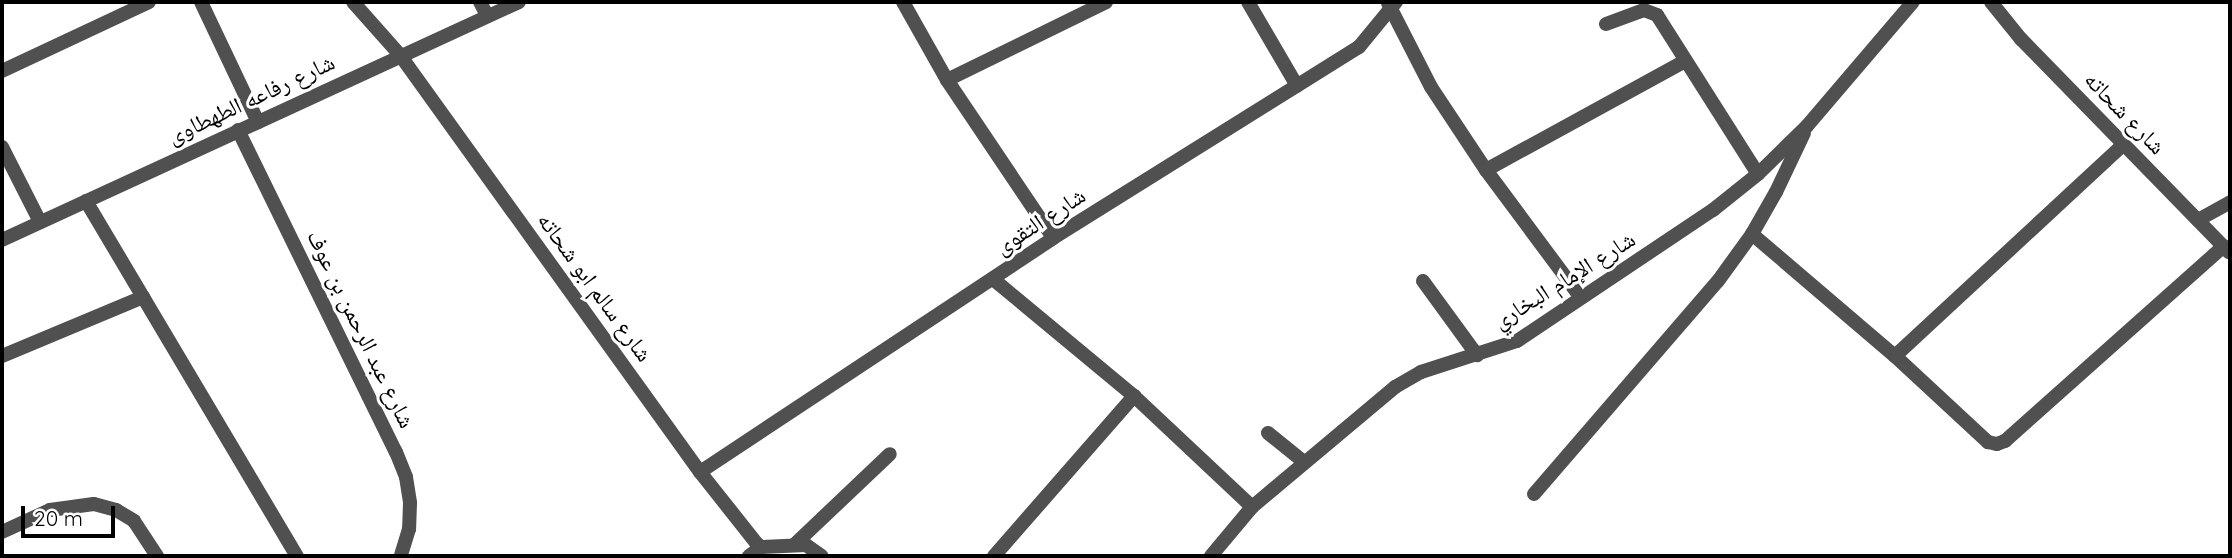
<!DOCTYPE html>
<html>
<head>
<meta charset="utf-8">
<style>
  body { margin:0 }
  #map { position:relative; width:2232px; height:558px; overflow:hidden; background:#fff; font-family:Quicksand,"Noto Naskh Arabic",sans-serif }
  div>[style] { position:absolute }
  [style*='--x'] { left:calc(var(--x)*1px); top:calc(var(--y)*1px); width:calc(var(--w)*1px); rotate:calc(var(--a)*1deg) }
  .minor>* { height:14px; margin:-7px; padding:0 7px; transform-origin:7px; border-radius:7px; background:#505050 }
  span { translate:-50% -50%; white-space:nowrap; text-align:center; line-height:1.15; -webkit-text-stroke:6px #fff; paint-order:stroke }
  .street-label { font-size:23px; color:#000 }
  .frame { position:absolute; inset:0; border:4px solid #000; pointer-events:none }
  .scale { position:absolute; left:21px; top:506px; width:94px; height:32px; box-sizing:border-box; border:4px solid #000; border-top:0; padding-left:9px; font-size:21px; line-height:24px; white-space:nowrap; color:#000; -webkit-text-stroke:5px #fff; paint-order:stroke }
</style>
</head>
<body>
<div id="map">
  <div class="minor">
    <i style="--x:201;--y:2;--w:133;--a:64.6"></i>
    <i style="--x:353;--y:2;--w:71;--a:48.4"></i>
    <i style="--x:400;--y:55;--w:514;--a:54.27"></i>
    <i style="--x:700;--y:472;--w:92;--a:51.6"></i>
    <i style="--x:757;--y:544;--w:5;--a:37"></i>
    <i style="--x:761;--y:547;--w:45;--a:-2.5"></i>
    <i style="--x:806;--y:545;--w:19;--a:35"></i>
    <i style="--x:480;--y:2;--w:15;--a:62"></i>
    <i style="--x:903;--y:2;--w:90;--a:60.6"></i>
    <i style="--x:947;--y:80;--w:190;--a:56.1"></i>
    <i style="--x:1248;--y:2;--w:97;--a:59.7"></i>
    <i style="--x:1991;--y:2;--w:48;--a:51"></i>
    <i style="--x:2021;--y:39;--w:298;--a:45.7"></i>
    <i style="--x:1388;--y:3;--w:94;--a:62.9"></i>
    <i style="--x:1431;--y:87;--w:100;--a:56.5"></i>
    <i style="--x:1486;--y:170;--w:159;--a:53.4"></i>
    <i style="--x:1606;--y:24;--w:40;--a:-20.2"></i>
    <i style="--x:1644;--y:10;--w:14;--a:21"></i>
    <i style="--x:1657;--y:15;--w:188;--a:57.6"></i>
    <i style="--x:2;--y:71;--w:162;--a:-25.1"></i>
    <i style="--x:947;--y:80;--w:177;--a:-26.1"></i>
    <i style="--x:238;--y:130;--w:359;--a:63.9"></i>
    <i style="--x:396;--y:452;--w:27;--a:68"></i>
    <i style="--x:406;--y:477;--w:26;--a:81"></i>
    <i style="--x:410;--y:503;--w:26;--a:92"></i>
    <i style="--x:409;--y:529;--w:28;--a:107"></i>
    <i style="--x:2;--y:147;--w:84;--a:63.1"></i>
    <i style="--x:1486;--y:170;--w:227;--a:-28.7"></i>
    <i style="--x:86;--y:201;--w:413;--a:59.3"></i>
    <i style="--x:2198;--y:220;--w:37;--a:-29"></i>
    <i style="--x:1752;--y:234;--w:188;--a:40.5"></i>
    <i style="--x:1895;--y:356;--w:127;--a:42.8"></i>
    <i style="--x:1988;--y:442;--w:9;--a:13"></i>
    <i style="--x:1997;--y:444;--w:9;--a:-21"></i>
    <i style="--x:2005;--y:441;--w:293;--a:-41.7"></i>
    <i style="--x:2;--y:240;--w:569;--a:-24.72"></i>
    <i style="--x:993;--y:279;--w:183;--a:39.7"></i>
    <i style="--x:1134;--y:396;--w:162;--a:43.2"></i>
    <i style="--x:1423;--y:281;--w:92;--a:53.9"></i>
    <i style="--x:2;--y:356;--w:153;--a:-22.7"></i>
    <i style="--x:1895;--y:356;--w:311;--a:-42.8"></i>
    <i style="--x:1268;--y:433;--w:46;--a:38.9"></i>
    <i style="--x:700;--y:472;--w:424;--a:-33.5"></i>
    <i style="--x:1053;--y:238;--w:361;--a:-32"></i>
    <i style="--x:1359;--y:47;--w:58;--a:-50.6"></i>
    <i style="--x:1534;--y:494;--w:281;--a:-49.2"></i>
    <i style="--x:1718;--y:281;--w:58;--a:-54.1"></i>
    <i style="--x:1752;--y:234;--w:48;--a:-60.3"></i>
    <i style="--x:1776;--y:192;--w:65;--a:-64.6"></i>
    <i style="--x:2;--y:532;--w:53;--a:-24.6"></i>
    <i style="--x:50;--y:510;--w:44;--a:-7.8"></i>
    <i style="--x:94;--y:504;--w:23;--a:15"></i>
    <i style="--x:116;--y:510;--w:21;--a:31"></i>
    <i style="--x:134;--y:521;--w:42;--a:56.7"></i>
    <i style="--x:794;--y:545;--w:132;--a:-43.5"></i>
    <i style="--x:749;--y:556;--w:15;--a:-37"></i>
    <i style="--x:994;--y:556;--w:213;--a:-48.8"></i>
    <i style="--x:1211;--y:556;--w:64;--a:-50.1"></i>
    <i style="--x:1252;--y:507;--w:187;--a:-40"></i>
    <i style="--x:1395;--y:387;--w:30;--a:-30"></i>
    <i style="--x:1421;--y:372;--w:101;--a:-17.9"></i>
    <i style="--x:1517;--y:341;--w:236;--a:-33.8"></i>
    <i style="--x:1713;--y:210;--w:58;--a:-38.7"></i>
    <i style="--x:1758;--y:174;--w:69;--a:-44.4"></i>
    <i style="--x:1807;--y:126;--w:163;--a:-49.5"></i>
  </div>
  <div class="street-label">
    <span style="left:251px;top:99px;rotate:-25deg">شارع رفاعه الطهطاوى</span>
    <span style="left:2125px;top:113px;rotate:46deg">شارع شحاته</span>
    <span style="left:1040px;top:221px;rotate:-33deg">شارع التقوى</span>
    <span style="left:1564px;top:280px;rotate:-32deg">شارع الإمام البخاري</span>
    <span style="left:595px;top:287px;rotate:54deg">شارع سالم ابو شحاته</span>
    <span style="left:361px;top:329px;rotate:64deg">شارع عبد الرحمن بن عوف</span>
  </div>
  <div class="frame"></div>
  <div class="scale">20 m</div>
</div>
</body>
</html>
